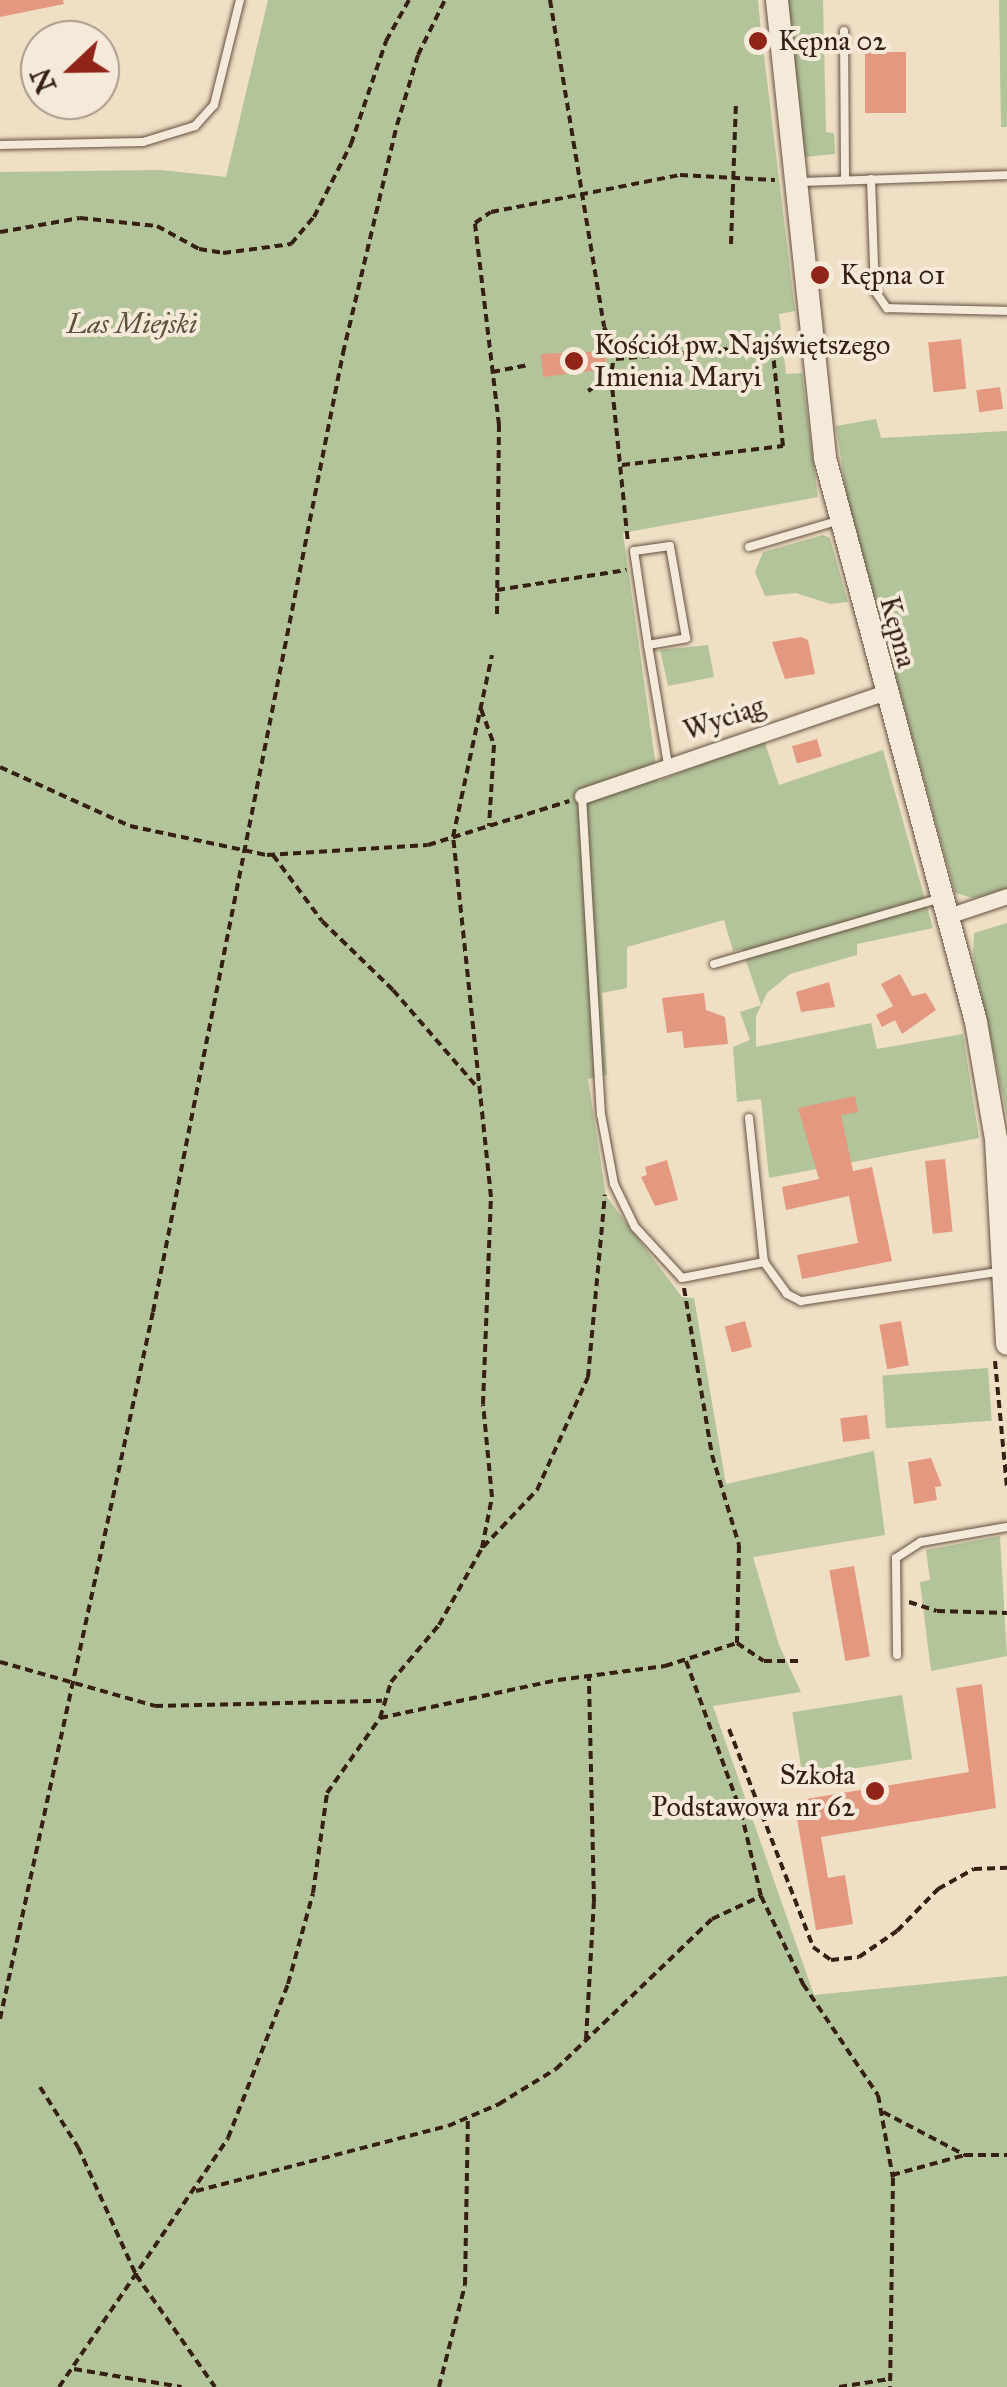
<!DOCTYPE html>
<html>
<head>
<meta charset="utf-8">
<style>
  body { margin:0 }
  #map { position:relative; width:1007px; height:2387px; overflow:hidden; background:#efdfc5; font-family:"IM FELL Great Primer",serif }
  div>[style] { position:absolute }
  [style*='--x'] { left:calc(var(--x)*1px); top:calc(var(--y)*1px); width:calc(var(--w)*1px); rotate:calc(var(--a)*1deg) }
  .green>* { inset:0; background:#b3c39a; transform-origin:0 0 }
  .building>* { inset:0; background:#e3987f; transform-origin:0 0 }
  .path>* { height:4px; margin-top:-2px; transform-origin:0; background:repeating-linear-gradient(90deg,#362013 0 8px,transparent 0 13px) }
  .roads { filter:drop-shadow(0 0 2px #645040) drop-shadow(0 0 2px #645040) }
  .lane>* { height:8px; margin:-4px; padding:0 4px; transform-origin:4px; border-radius:4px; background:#f5ead9 }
  .street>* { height:15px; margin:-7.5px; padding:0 7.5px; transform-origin:7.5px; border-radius:7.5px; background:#f5ead9 }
  .secondary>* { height:22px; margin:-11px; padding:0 11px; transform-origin:11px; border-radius:11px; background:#f5ead9 }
  .dots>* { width:28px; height:28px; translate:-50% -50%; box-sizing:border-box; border:5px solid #f5ead9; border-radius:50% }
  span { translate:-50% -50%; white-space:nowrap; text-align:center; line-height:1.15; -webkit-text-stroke:8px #f5ead9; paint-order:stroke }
  .poi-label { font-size:28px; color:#362013 }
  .left { translate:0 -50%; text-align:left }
  .right { translate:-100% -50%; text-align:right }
  .park-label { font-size:28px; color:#5c513c; font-style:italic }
  .street-label { font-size:28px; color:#362013 }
  .north { position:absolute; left:20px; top:20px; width:100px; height:100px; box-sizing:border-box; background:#f5ead9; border:2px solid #a9998a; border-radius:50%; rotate:248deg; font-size:28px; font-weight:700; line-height:40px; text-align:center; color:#362013 }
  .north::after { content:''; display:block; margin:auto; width:35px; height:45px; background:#8f2418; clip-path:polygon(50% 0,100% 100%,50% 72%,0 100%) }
</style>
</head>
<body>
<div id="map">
  <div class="green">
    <i style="clip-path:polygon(268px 0,758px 0,761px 32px,754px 34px,756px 48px,763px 47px,795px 311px,779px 314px,786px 374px,802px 373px,818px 497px,623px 533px,658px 781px,764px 740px,779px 785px,883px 750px,933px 928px,857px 944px,857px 955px,790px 974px,767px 993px,756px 1016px,756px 1047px,871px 1023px,877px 1049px,963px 1034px,979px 1138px,769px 1178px,761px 1099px,737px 1102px,733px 1047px,750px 1040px,740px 1012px,761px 1005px,742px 949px,733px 951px,724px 920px,627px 947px,627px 988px,602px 993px,607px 1075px,588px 1079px,606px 1196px,682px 1297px,694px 1298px,726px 1484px,874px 1451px,885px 1535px,753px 1557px,779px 1645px,801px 1692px,713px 1706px,814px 1995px,1007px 1976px,1007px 2387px,0 2387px,0 172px,161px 170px,226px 177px)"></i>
    <i style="clip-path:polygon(788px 0,823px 0,826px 132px,834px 133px,835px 154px,805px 157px)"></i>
    <i style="clip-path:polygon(999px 0,1007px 0,1007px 127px,1001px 127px)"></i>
    <i style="clip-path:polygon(876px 419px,881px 438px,1007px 431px,1007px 889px,973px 898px,955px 893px,847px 498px,836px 426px)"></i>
    <i style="clip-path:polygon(823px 535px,830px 538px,848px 602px,830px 604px,796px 593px,765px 596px,755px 572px,763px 552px)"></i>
    <i style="clip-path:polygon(708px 645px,714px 677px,668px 686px,660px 650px)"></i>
    <i style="clip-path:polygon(1007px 923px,1007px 1116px,973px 956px,974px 933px)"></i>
    <i style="left:988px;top:1368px;width:53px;height:106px;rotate:86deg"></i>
    <i style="clip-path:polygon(1000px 1536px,1007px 1656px,931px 1671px,920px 1582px,930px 1580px,926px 1550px)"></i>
    <i style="left:902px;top:1695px;width:65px;height:111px;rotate:81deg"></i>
  </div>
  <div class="building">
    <i style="clip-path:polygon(0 0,63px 0,64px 4px,0 17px)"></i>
    <i style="left:865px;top:52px;width:41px;height:61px"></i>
    <i style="left:961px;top:339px;width:50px;height:33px;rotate:84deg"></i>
    <i style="clip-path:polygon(605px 351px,607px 369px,543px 377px,541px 354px)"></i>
    <i style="left:1000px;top:387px;width:22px;height:24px;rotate:82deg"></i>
    <i style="clip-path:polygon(801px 637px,808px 640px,815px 674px,785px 679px,772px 642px)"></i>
    <i style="left:817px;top:739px;width:18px;height:26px;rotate:74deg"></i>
    <i style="clip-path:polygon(900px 974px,912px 996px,926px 993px,936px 1010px,902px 1034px,895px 1020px,882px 1027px,876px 1015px,893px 1006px,881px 984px)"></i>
    <i style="clip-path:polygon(829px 982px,835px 1007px,801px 1012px,796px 992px)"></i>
    <i style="clip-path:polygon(704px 993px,706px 1010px,725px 1017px,728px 1044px,684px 1048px,682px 1031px,667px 1033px,662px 998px)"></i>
    <i style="clip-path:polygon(855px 1096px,858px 1112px,841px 1115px,853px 1171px,872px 1167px,892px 1261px,802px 1279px,797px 1255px,858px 1243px,849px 1196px,786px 1210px,782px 1187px,819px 1179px,798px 1108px)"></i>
    <i style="left:945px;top:1159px;width:73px;height:20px;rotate:84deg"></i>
    <i style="clip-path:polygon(667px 1160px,678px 1200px,655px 1206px,641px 1177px,647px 1175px,645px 1167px)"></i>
    <i style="left:745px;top:1321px;width:27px;height:21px;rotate:75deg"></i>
    <i style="left:901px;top:1321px;width:45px;height:22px;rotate:80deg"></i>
    <i style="left:867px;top:1415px;width:24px;height:27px;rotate:83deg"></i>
    <i style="clip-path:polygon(931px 1458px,942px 1486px,935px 1487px,937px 1500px,914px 1504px,908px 1462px)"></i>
    <i style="left:854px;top:1566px;width:92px;height:25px;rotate:80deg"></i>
    <i style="clip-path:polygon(982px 1684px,996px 1808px,821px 1837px,828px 1878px,845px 1875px,853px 1924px,816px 1930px,794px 1801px,969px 1772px,956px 1688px)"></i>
  </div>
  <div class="path">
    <i style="--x:550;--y:0;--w:331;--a:80.6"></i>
    <i style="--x:604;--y:327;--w:25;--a:64"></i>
    <i style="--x:615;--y:350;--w:26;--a:99"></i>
    <i style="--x:611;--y:376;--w:168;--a:84.2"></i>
    <i style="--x:0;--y:232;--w:81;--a:-9.9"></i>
    <i style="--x:80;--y:218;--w:77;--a:5.9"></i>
    <i style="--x:157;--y:226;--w:48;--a:28.7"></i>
    <i style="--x:199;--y:249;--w:24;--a:9"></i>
    <i style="--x:223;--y:253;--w:69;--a:-7.5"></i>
    <i style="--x:291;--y:244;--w:35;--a:-50"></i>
    <i style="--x:314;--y:217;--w:82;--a:-63.1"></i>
    <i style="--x:351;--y:144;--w:109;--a:-71.2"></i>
    <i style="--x:386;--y:41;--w:47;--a:-60.7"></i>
    <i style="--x:731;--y:244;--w:142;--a:-88"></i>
    <i style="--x:596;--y:347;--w:17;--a:-7"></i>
    <i style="--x:616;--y:359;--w:157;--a:-5.1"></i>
    <i style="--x:772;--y:345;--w:23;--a:13"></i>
    <i style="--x:492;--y:372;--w:37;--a:-11"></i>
    <i style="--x:588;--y:391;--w:27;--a:-33"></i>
    <i style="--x:622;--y:465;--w:162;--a:-6.7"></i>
    <i style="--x:783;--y:446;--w:102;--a:-96.2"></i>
    <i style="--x:497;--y:590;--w:131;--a:-8.8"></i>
    <i style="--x:497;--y:614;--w:189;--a:-89.4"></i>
    <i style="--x:499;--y:425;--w:203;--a:-96.8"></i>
    <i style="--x:475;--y:223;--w:19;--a:-35"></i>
    <i style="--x:491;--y:212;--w:193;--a:-11.1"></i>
    <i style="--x:680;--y:175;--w:95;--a:3"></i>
    <i style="--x:481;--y:709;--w:38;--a:70"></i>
    <i style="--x:494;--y:745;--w:81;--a:93.5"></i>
    <i style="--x:0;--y:767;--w:143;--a:24.4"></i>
    <i style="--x:130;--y:826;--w:140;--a:12"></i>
    <i style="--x:267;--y:855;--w:161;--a:-3.6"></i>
    <i style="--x:428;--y:845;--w:148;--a:-17.3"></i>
    <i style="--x:273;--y:855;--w:82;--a:53.4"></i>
    <i style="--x:322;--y:921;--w:99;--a:44.2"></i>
    <i style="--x:393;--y:990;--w:128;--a:49.1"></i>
    <i style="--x:684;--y:1288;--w:169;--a:80.5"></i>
    <i style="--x:712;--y:1455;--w:94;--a:73.3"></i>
    <i style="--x:739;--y:1545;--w:98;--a:91.2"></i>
    <i style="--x:737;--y:1643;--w:32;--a:34"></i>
    <i style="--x:764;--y:1661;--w:35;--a:0"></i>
    <i style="--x:995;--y:1361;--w:127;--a:84.6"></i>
    <i style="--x:483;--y:1547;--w:79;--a:-46.5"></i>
    <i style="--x:537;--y:1490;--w:124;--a:-65.7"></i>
    <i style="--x:588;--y:1377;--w:183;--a:-84.7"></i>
    <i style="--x:909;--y:1602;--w:29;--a:18"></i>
    <i style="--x:937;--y:1611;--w:70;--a:1.6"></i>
    <i style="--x:686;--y:1661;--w:161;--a:70"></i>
    <i style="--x:741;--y:1812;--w:86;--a:76.6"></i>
    <i style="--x:761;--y:1896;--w:98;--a:64.5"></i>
    <i style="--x:803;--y:1984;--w:134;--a:56"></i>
    <i style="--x:878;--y:2095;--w:84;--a:79.8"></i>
    <i style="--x:893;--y:2178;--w:209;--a:90.8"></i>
    <i style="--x:0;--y:1662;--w:161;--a:15.8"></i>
    <i style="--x:155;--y:1706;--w:227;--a:-1.3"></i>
    <i style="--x:380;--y:1718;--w:182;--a:-12.1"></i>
    <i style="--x:558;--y:1680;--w:108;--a:-7.5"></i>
    <i style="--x:665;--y:1666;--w:76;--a:-17.7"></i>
    <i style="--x:729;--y:1729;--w:234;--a:68.9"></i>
    <i style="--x:813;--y:1947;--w:22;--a:36"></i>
    <i style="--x:831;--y:1960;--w:28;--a:-6"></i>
    <i style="--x:859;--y:1957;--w:46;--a:-34.4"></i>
    <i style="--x:897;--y:1931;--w:59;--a:-45.7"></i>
    <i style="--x:938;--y:1889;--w:41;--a:-29.1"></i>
    <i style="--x:974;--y:1869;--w:33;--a:-2"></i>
    <i style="--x:0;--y:2019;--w:723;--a:-77.79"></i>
    <i style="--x:153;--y:1312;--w:978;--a:-78.79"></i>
    <i style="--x:343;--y:353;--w:234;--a:-76.7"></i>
    <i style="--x:397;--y:125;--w:73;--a:-73.3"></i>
    <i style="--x:418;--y:55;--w:61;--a:-63.9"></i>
    <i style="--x:586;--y:2039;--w:137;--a:-86.7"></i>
    <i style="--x:594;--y:1902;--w:226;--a:-91.3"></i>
    <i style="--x:40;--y:2087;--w:71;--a:57.7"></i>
    <i style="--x:78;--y:2147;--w:141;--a:65.6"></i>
    <i style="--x:136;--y:2275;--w:137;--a:54.8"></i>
    <i style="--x:883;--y:2112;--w:93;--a:27.7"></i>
    <i style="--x:965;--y:2155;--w:42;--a:0"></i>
    <i style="--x:892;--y:2175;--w:76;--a:-15.3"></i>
    <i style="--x:196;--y:2191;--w:260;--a:-14.5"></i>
    <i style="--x:448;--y:2126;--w:56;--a:-23.3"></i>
    <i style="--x:499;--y:2104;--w:67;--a:-31.6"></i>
    <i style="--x:556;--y:2069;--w:216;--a:-43.9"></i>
    <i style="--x:712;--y:1919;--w:54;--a:-25.1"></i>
    <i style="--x:74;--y:2369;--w:109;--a:9.5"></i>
    <i style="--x:59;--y:2387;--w:301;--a:-55.8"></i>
    <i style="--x:228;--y:2138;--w:165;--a:-68.7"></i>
    <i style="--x:288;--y:1984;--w:94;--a:-74.6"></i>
    <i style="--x:313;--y:1893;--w:101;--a:-82"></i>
    <i style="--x:327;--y:1793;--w:92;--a:-54.8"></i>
    <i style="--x:380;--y:1718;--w:38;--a:-73"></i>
    <i style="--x:391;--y:1682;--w:75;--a:-49.9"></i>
    <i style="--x:439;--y:1625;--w:88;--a:-60.8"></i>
    <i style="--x:482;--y:1548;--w:52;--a:-78.9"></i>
    <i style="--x:492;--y:1497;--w:93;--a:-95.5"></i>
    <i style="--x:483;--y:1404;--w:207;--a:-87.8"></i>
    <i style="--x:491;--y:1197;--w:362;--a:-96"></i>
    <i style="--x:453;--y:837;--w:186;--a:-77.9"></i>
    <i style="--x:439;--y:2387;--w:105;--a:-75.7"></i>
    <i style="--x:465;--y:2285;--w:168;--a:-89"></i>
    <i style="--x:839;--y:2387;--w:51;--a:-9.1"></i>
  </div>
  <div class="roads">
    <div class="lane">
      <i style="--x:844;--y:31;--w:149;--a:89.6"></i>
      <i style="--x:0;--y:145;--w:143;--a:-1.2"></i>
      <i style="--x:143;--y:142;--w:54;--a:-17.1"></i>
      <i style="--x:195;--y:126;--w:28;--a:-48"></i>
      <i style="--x:214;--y:105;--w:108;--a:-76.1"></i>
      <i style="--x:871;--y:179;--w:112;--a:88"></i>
      <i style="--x:875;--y:291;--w:21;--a:55"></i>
      <i style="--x:887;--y:308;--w:120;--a:1.4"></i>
      <i style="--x:798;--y:182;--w:209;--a:-1.9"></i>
      <i style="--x:749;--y:547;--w:92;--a:-16.5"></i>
      <i style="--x:648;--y:645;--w:39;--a:-10"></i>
      <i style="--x:686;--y:638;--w:93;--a:-99.9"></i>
      <i style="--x:670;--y:546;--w:36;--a:172"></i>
      <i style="--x:634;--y:551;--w:95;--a:81.5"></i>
      <i style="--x:648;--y:645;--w:122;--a:80.5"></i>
      <i style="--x:582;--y:796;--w:319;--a:86.6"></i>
      <i style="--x:601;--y:1114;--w:71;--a:79.5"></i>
      <i style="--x:614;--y:1184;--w:48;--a:64"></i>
      <i style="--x:635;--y:1227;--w:69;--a:47.3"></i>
      <i style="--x:682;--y:1278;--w:84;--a:-11"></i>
      <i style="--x:714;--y:964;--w:233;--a:-16.2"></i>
      <i style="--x:749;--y:1118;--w:145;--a:84.1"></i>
      <i style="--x:764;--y:1262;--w:39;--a:54"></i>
      <i style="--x:787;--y:1294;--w:16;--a:27"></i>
      <i style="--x:801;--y:1301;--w:199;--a:-8.4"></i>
      <i style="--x:897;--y:1655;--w:97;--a:-90.6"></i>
      <i style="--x:896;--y:1558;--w:30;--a:-33"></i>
      <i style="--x:921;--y:1542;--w:87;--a:-9.9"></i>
    </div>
    <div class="street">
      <i style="--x:582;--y:796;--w:318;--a:-18.9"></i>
      <i style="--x:948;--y:916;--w:62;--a:-18.7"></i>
    </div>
    <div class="secondary">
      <i style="--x:777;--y:0;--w:461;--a:84"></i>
      <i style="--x:825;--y:458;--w:584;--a:75.01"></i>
      <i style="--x:976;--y:1022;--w:119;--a:80.3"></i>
      <i style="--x:996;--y:1139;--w:205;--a:86.9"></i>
    </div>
  </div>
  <div class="dots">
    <i style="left:758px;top:41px;background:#8f2418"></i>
    <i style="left:820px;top:275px;background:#8f2418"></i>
    <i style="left:574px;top:361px;background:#8f2418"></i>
    <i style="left:875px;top:1791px;background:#8f2418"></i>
  </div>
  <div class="poi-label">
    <span class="left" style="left:778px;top:41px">Kępna 02</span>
    <span class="left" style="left:840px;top:275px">Kępna 01</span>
    <span class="left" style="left:594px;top:361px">Kościół pw. Najświętszego<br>Imienia Maryi</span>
    <span class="right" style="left:855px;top:1791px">Szkoła<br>Podstawowa nr 62</span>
  </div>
  <div class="park-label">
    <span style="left:132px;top:324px">Las Miejski</span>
  </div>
  <div class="street-label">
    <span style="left:898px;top:632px;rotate:75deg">Kępna</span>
    <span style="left:724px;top:718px;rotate:-19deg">Wyciąg</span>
  </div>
  <div class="north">N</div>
</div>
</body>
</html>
